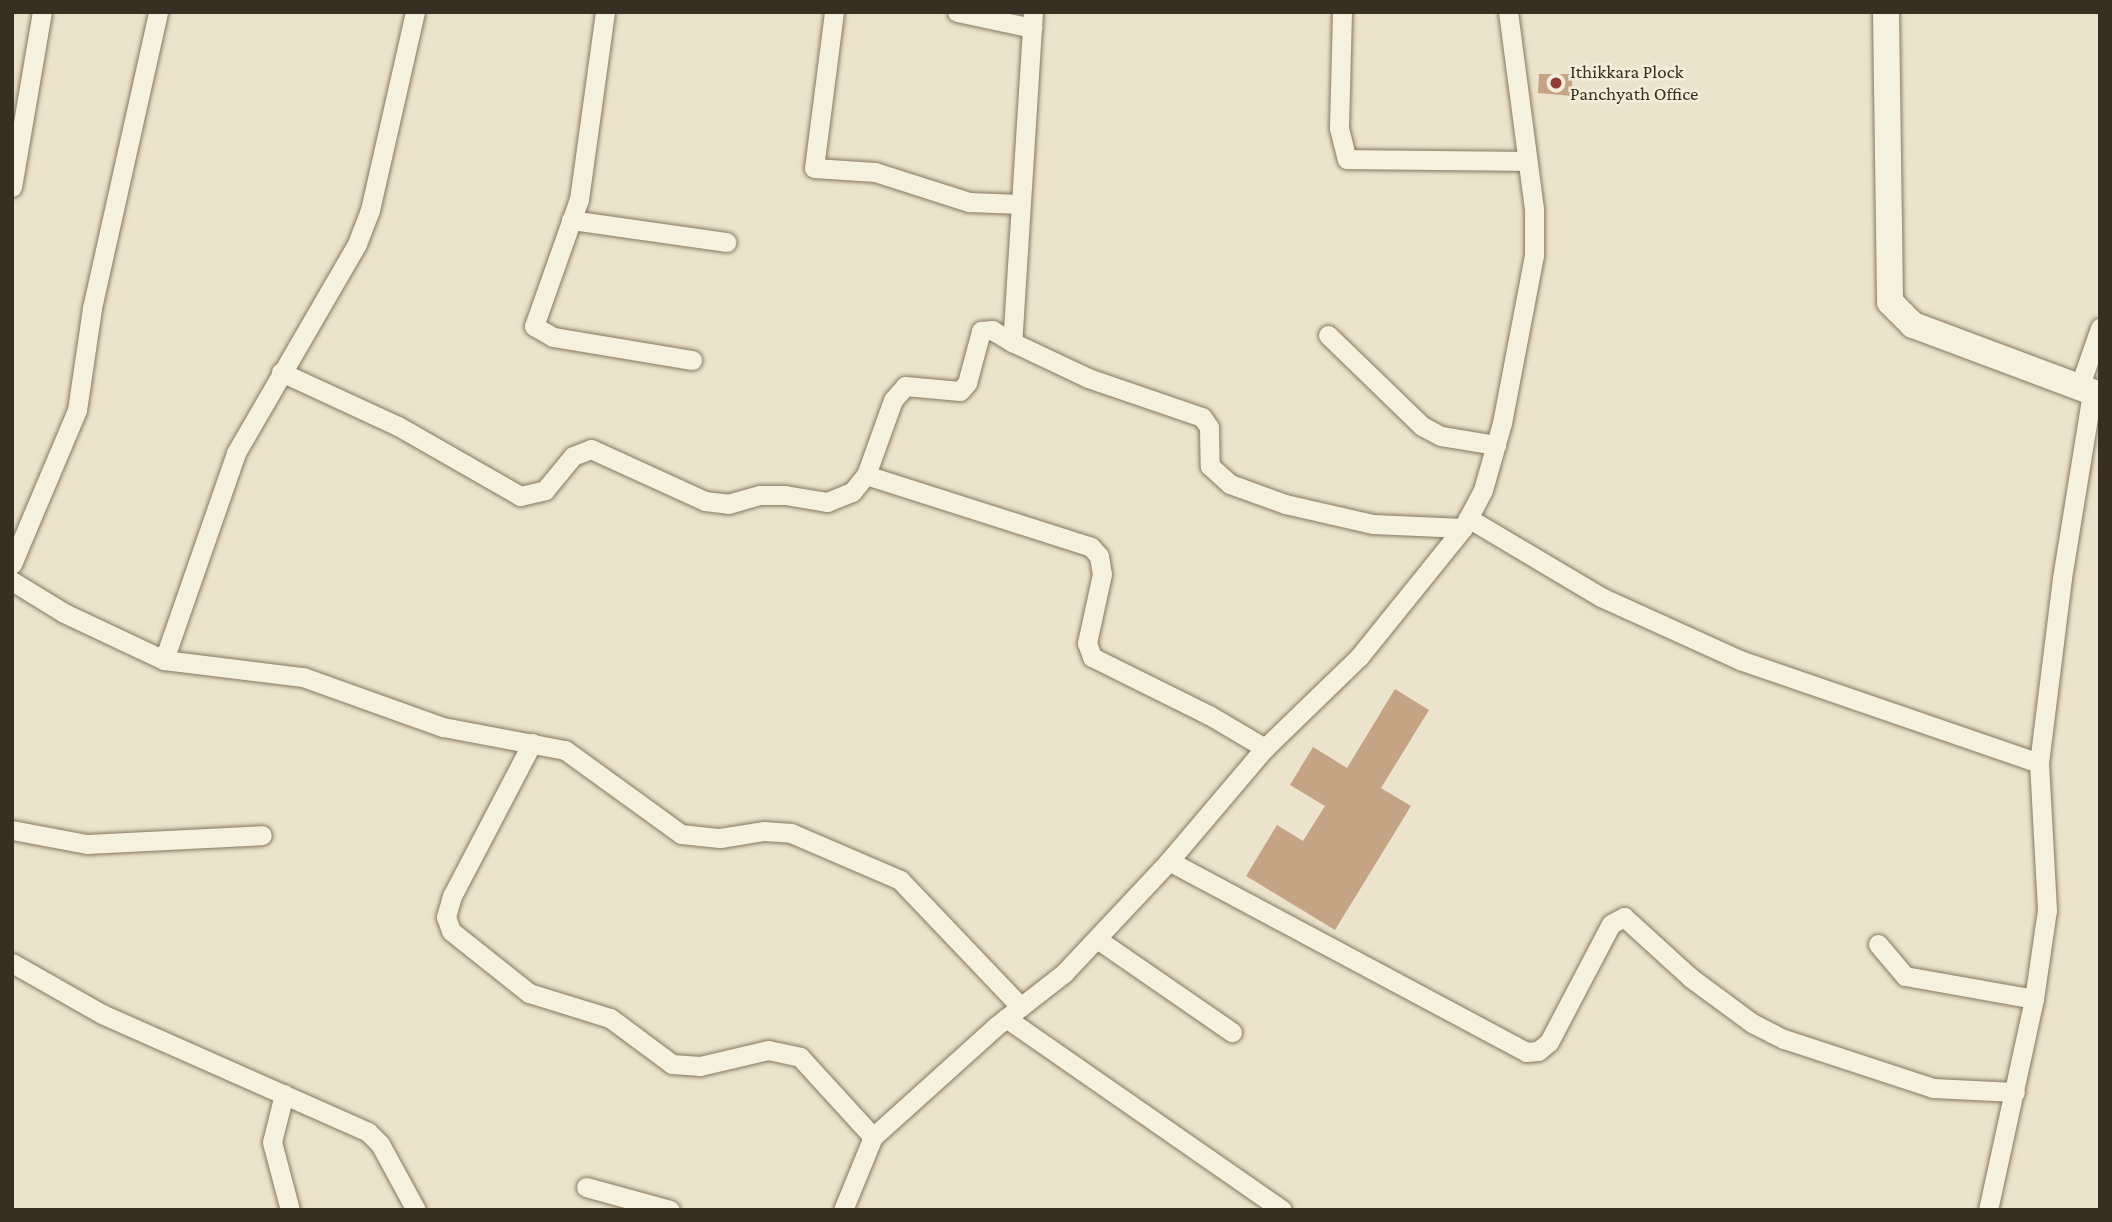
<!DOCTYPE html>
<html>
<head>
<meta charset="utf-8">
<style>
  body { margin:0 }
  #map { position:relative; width:2112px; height:1222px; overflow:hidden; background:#ebe3cb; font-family:"Crimson Pro",serif }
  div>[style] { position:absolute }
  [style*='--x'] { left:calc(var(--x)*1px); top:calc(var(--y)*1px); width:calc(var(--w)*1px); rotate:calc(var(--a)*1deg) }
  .building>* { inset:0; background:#c5a385 }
  .roads { filter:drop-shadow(0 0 2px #867761) drop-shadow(0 0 2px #867761) }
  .street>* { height:19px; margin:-9.5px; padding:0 9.5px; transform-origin:9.5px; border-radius:9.5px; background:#f6f0de }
  .secondary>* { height:26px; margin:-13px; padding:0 13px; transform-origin:13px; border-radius:13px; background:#f6f0de }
  .dots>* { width:19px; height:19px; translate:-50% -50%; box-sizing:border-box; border:4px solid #f3edda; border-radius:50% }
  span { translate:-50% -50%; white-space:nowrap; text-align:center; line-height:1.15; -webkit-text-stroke:5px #f3edda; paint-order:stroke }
  .poi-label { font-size:19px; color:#392e22 }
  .left { translate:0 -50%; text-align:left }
  .frame { position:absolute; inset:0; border:14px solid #392e22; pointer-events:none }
</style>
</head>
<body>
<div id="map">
  <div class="building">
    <i style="clip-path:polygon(1539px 74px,1572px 74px,1572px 96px,1538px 93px)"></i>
    <i style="clip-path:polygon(1395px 689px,1429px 710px,1381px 788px,1411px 806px,1335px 930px,1246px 876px,1277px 825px,1303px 841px,1325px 806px,1290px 785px,1313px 747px,1347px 768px)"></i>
  </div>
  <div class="roads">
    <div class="street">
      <i style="--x:415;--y:12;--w:203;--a:102.8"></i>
      <i style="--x:370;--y:210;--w:36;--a:111"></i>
      <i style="--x:357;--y:244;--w:241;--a:120.1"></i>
      <i style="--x:236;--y:453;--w:219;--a:109.2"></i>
      <i style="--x:164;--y:660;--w:140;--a:7"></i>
      <i style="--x:303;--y:677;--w:149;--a:19.7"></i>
      <i style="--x:443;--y:727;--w:124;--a:10.7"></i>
      <i style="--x:565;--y:750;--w:143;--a:35.9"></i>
      <i style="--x:681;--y:834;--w:39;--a:6"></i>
      <i style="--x:720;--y:838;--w:45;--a:-9"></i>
      <i style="--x:764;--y:831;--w:27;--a:4"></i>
      <i style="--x:791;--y:833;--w:119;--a:23.3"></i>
      <i style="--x:900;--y:880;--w:175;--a:46.4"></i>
      <i style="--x:605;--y:12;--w:189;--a:97.9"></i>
      <i style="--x:579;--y:199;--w:135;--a:109.5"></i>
      <i style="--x:534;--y:326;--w:22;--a:30"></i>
      <i style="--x:553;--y:337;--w:141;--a:9.4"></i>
      <i style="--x:834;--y:12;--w:157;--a:97.3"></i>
      <i style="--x:814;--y:168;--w:61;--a:3.8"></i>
      <i style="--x:875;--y:172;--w:99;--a:17.7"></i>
      <i style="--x:969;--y:202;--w:51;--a:2.2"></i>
      <i style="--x:957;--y:12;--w:77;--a:12"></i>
      <i style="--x:1033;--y:12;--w:331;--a:93.6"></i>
      <i style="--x:1012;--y:342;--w:84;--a:25.3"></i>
      <i style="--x:1088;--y:378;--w:120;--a:18.9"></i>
      <i style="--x:1202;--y:417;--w:12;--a:55"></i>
      <i style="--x:1209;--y:427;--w:39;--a:89"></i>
      <i style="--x:1210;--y:466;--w:27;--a:42"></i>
      <i style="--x:1230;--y:484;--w:59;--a:20"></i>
      <i style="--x:1285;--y:504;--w:90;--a:12.8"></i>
      <i style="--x:1373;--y:524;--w:90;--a:2.5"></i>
      <i style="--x:1342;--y:12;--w:116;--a:91.5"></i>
      <i style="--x:1339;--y:128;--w:32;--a:76"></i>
      <i style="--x:1347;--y:159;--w:178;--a:0.6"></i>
      <i style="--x:12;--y:187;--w:178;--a:-80.3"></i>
      <i style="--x:571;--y:220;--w:157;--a:8.1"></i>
      <i style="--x:1328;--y:335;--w:131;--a:44.1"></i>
      <i style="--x:1422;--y:426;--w:21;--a:28"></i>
      <i style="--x:1441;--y:436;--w:56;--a:9.3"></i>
      <i style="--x:281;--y:372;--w:129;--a:24.8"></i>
      <i style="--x:398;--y:426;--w:141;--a:29.8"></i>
      <i style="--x:520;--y:496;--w:26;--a:-13"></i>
      <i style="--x:545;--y:490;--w:44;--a:-50.5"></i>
      <i style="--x:573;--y:456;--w:19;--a:-21"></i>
      <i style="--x:591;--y:449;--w:125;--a:24.5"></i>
      <i style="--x:705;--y:501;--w:23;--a:7"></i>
      <i style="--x:728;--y:504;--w:33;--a:-16"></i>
      <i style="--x:760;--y:495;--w:25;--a:0"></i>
      <i style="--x:785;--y:495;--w:43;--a:9.5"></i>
      <i style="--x:827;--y:502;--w:27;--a:-22"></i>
      <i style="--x:852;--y:492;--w:22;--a:-51"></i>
      <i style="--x:866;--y:475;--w:80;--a:-70.2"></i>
      <i style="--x:893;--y:400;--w:18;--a:-49"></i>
      <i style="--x:905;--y:386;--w:55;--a:5.2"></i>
      <i style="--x:960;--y:391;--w:11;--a:-49"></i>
      <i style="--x:967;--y:383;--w:54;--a:-74.9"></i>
      <i style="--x:981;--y:331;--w:11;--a:-5"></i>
      <i style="--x:992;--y:330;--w:23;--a:31"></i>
      <i style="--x:2079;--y:388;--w:64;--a:-70.7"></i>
      <i style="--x:866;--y:475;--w:236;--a:17.7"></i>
      <i style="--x:1091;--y:547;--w:12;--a:48"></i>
      <i style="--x:1099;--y:556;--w:18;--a:81"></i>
      <i style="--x:1102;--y:574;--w:71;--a:102.3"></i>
      <i style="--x:1087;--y:643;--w:15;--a:70"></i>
      <i style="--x:1092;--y:657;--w:131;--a:26.4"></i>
      <i style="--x:1209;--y:715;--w:65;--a:30.5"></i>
      <i style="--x:1468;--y:518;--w:155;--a:30.7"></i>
      <i style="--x:1601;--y:597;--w:153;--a:24.4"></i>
      <i style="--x:1740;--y:660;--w:316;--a:19"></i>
      <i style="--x:12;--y:564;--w:167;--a:-67.1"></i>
      <i style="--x:77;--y:410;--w:103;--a:-81.6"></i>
      <i style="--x:92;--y:308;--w:303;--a:-77.4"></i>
      <i style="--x:12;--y:581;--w:61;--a:31.6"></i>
      <i style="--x:64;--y:613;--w:110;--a:25.2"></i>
      <i style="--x:532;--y:743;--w:173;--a:117.6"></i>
      <i style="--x:452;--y:896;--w:22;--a:106"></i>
      <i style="--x:446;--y:917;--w:15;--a:70"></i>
      <i style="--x:451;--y:931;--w:100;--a:38.5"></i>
      <i style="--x:529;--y:993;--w:85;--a:17.2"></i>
      <i style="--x:610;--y:1018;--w:77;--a:36.6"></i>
      <i style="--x:672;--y:1064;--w:28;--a:4"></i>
      <i style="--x:700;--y:1066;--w:70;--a:-13.2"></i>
      <i style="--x:768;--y:1050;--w:33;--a:12"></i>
      <i style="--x:800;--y:1057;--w:108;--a:47.6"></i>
      <i style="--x:12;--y:830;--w:76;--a:10.6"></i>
      <i style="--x:87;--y:844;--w:175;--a:-2.9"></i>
      <i style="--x:1169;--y:861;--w:405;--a:28.1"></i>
      <i style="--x:1526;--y:1052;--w:12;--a:-5"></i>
      <i style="--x:1538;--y:1051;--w:14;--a:-39"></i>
      <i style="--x:1549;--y:1042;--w:133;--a:-62.3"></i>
      <i style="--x:1611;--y:924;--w:15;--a:-28"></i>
      <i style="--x:1624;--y:917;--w:91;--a:42.3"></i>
      <i style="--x:1691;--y:978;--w:76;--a:36.4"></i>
      <i style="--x:1752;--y:1023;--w:36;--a:27"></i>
      <i style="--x:1784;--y:1039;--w:157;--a:18.2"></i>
      <i style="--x:1933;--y:1088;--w:82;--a:2.8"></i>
      <i style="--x:1097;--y:939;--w:164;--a:34.6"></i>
      <i style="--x:1878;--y:944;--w:42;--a:49.8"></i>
      <i style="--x:1905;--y:976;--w:131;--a:10.1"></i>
      <i style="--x:12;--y:963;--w:103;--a:29.5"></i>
      <i style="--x:102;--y:1014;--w:291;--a:23.9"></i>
      <i style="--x:368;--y:1132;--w:17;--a:45"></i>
      <i style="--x:380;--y:1144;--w:75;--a:61.4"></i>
      <i style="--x:1006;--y:1018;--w:336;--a:34.8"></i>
      <i style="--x:284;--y:1094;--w:49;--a:104"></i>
      <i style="--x:272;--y:1142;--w:70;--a:75.2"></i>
      <i style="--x:586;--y:1187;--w:87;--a:15.3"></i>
      <i style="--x:843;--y:1210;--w:79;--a:-67.7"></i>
      <i style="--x:873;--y:1137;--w:164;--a:-42"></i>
      <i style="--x:995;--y:1027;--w:88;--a:-38"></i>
      <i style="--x:1064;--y:973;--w:154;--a:-46.8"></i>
      <i style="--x:1169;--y:861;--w:148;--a:-49.7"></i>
      <i style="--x:1265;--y:748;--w:131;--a:-44.1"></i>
      <i style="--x:1359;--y:657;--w:166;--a:-51.1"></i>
      <i style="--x:1463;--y:528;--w:43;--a:-62.2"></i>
      <i style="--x:1483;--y:490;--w:70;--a:-74.2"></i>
      <i style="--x:1502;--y:423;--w:171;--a:-79.2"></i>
      <i style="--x:1534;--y:255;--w:46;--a:-90"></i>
      <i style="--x:1534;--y:209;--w:199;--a:-97.5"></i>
      <i style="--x:1988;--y:1210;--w:216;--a:-77.7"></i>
      <i style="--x:2034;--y:999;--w:90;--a:-81.7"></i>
      <i style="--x:2047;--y:910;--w:147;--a:-93.1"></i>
      <i style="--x:2039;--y:763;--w:186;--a:-82.9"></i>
      <i style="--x:2062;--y:578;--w:187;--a:-80.8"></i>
    </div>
    <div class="secondary">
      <i style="--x:1886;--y:12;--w:290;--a:89.2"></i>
      <i style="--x:1890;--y:302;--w:33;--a:45"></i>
      <i style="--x:1913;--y:325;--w:200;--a:20.5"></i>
    </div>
  </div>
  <div class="dots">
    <i style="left:1556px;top:83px;background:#903b36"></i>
  </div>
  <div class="poi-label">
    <span class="left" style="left:1570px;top:83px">Ithikkara Plock<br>Panchyath Office</span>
  </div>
  <div class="frame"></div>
</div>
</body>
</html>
